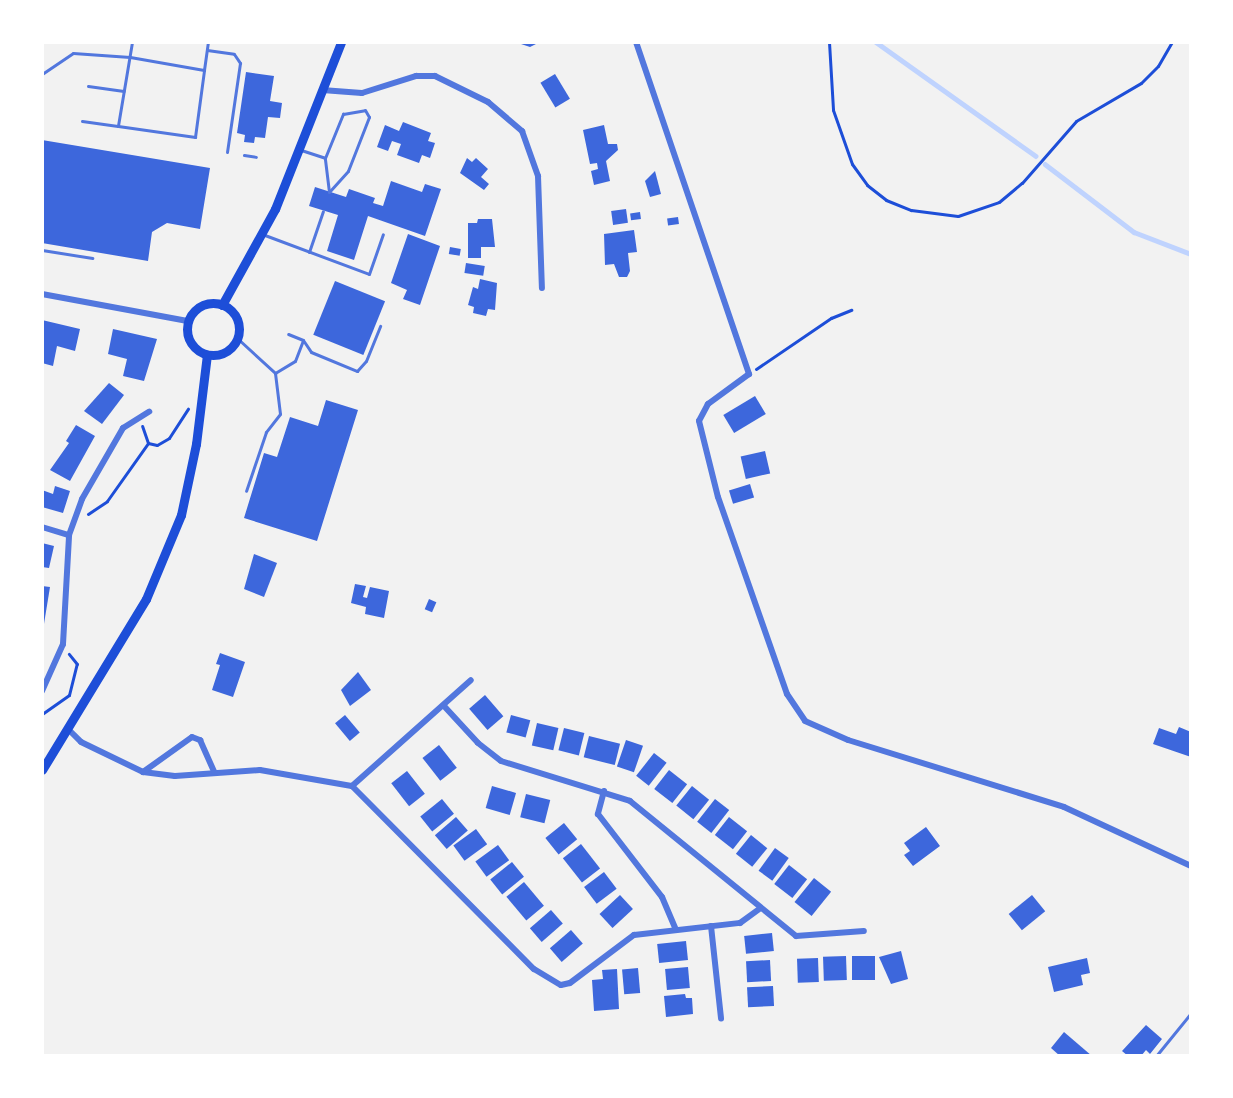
<!DOCTYPE html>
<html>
<head>
<meta charset="utf-8">
<style>
  body { margin:0 }
  #map { position:relative; width:1233px; height:1098px; overflow:hidden; background:#f2f2f2; font-family:Commissioner,sans-serif }
  div>[style] { position:absolute }
  [style*='--x'] { left:calc(var(--x)*1px); top:calc(var(--y)*1px); width:calc(var(--w)*1px); rotate:calc(var(--a)*1deg) }
  .stream>* { height:4.5px; margin:-2.25px; padding:0 2.25px; transform-origin:2.25px; border-radius:2.25px; background:#bfd3fe }
  .building>* { inset:0; background:#3d67dc; transform-origin:0 0 }
  .path>* { height:3px; margin:-1.5px; padding:0 1.5px; transform-origin:1.5px; border-radius:1.5px; background:#1d4ed8 }
  .service>* { height:3px; margin:-1.5px; padding:0 1.5px; transform-origin:1.5px; border-radius:1.5px; background:#5277de }
  .minor>* { height:6px; margin:-3px; padding:0 3px; transform-origin:3px; border-radius:3px; background:#5277de }
  .secondary>* { height:9px; margin:-4.5px; padding:0 4.5px; transform-origin:4.5px; border-radius:4.5px; background:#1d4ed8 }
  .secondary>.ring { margin:-4.5px; padding:0; box-sizing:content-box; background:none; border:9px solid #1d4ed8; border-radius:50% }
  span { translate:-50% -50%; white-space:nowrap; text-align:center; line-height:1.15; -webkit-text-stroke:5px #fff; paint-order:stroke }
  .frame { position:absolute; inset:0; border:44px solid #fff; pointer-events:none }
</style>
</head>
<body>
<div id="map">
  <div class="stream">
    <i style="--x:876;--y:42;--w:196;--a:35.5"></i>
    <i style="--x:1045;--y:164;--w:112;--a:37.4"></i>
    <i style="--x:1134;--y:232;--w:61;--a:21.1"></i>
  </div>
  <div class="building">
    <i style="clip-path:polygon(515px 42px,540px 42px,530px 47px)"></i>
    <i style="clip-path:polygon(246px 72px,274px 76px,270px 101px,282px 103px,280px 118px,268px 117px,265px 138px,255px 137px,254px 143px,244px 142px,245px 135px,237px 133px)"></i>
    <i style="left:555px;top:74px;width:29px;height:17px;rotate:59deg"></i>
    <i style="clip-path:polygon(403px 122px,431px 133px,428px 141px,435px 143px,430px 158px,422px 155px,419px 163px,397px 155px,401px 144px,392px 141px,388px 151px,377px 147px,385px 125px,399px 131px)"></i>
    <i style="clip-path:polygon(604px 125px,608px 144px,617px 144px,618px 150px,606px 161px,610px 181px,594px 185px,591px 171px,598px 169px,597px 163px,590px 164px,583px 130px)"></i>
    <i style="clip-path:polygon(42px 140px,210px 168px,200px 229px,167px 223px,152px 232px,148px 261px,42px 243px)"></i>
    <i style="clip-path:polygon(467px 158px,472px 162px,476px 158px,488px 169px,481px 177px,489px 184px,484px 190px,460px 173px)"></i>
    <i style="clip-path:polygon(655px 171px,661px 194px,650px 197px,645px 181px)"></i>
    <i style="clip-path:polygon(391px 181px,422px 192px,425px 184px,441px 189px,425px 236px,368px 216px,354px 260px,327px 251px,338px 215px,309px 206px,315px 187px,346px 197px,349px 189px,375px 198px,373px 203px,383px 206px)"></i>
    <i style="left:626px;top:209px;width:14px;height:15px;rotate:82deg"></i>
    <i style="left:640px;top:212px;width:7px;height:10px;rotate:82deg"></i>
    <i style="left:678px;top:217px;width:7px;height:11px;rotate:82deg"></i>
    <i style="clip-path:polygon(478px 219px,492px 219px,495px 247px,481px 247px,481px 258px,468px 258px,468px 223px,477px 223px)"></i>
    <i style="clip-path:polygon(634px 230px,637px 252px,628px 253px,630px 271px,627px 277px,619px 277px,614px 264px,605px 265px,604px 234px)"></i>
    <i style="clip-path:polygon(408px 234px,440px 246px,420px 305px,403px 299px,407px 290px,391px 283px)"></i>
    <i style="left:450px;top:247px;width:11px;height:7px;rotate:10deg"></i>
    <i style="left:466px;top:263px;width:19px;height:10px;rotate:9deg"></i>
    <i style="clip-path:polygon(480px 279px,497px 283px,495px 310px,488px 309px,486px 316px,473px 313px,474px 307px,468px 305px,473px 287px,478px 289px)"></i>
    <i style="left:335px;top:281px;width:54px;height:58px;rotate:22deg"></i>
    <i style="clip-path:polygon(42px 320px,80px 329px,75px 351px,57px 346px,53px 366px,42px 363px)"></i>
    <i style="clip-path:polygon(113px 329px,157px 339px,144px 381px,123px 376px,127px 359px,108px 354px)"></i>
    <i style="clip-path:polygon(109px 383px,124px 395px,102px 424px,84px 411px)"></i>
    <i style="left:755px;top:396px;width:21px;height:37px;rotate:59deg"></i>
    <i style="clip-path:polygon(326px 400px,358px 410px,317px 541px,244px 518px,264px 453px,277px 457px,290px 417px,318px 426px)"></i>
    <i style="clip-path:polygon(76px 425px,95px 436px,70px 481px,50px 470px,69px 443px,66px 441px)"></i>
    <i style="left:765px;top:451px;width:23px;height:25px;rotate:77deg"></i>
    <i style="left:750px;top:484px;width:14px;height:22px;rotate:73deg"></i>
    <i style="clip-path:polygon(55px 486px,70px 491px,63px 513px,42px 507px,42px 490px,53px 494px)"></i>
    <i style="clip-path:polygon(42px 543px,54px 546px,49px 568px,42px 567px)"></i>
    <i style="clip-path:polygon(254px 554px,277px 563px,264px 597px,244px 589px)"></i>
    <i style="clip-path:polygon(355px 584px,366px 586px,363px 597px,367px 598px,370px 587px,389px 591px,384px 618px,365px 614px,366px 607px,351px 603px)"></i>
    <i style="clip-path:polygon(42px 586px,50px 587px,43px 630px,42px 630px)"></i>
    <i style="left:429px;top:599px;width:8px;height:11px;rotate:23deg"></i>
    <i style="clip-path:polygon(220px 653px,245px 662px,233px 697px,212px 690px,220px 665px,216px 664px)"></i>
    <i style="clip-path:polygon(358px 672px,371px 690px,350px 706px,341px 690px)"></i>
    <i style="left:485px;top:695px;width:28px;height:21px;rotate:49deg"></i>
    <i style="left:345px;top:715px;width:23px;height:13px;rotate:50deg"></i>
    <i style="left:511px;top:715px;width:20px;height:18px;rotate:15deg"></i>
    <i style="left:537px;top:723px;width:22px;height:23px;rotate:13deg"></i>
    <i style="clip-path:polygon(1179px 727px,1191px 732px,1191px 757px,1153px 744px,1159px 728px,1176px 734px)"></i>
    <i style="left:564px;top:728px;width:21px;height:23px;rotate:14deg"></i>
    <i style="left:589px;top:736px;width:32px;height:22px;rotate:14deg"></i>
    <i style="left:626px;top:740px;width:18px;height:28px;rotate:19deg"></i>
    <i style="left:439px;top:745px;width:29px;height:21px;rotate:52deg"></i>
    <i style="left:654px;top:753px;width:16px;height:29px;rotate:38deg"></i>
    <i style="left:669px;top:770px;width:23px;height:24px;rotate:38deg"></i>
    <i style="left:407px;top:771px;width:29px;height:20px;rotate:52deg"></i>
    <i style="left:492px;top:786px;width:25px;height:23px;rotate:16deg"></i>
    <i style="left:692px;top:786px;width:22px;height:25px;rotate:39deg"></i>
    <i style="left:526px;top:794px;width:25px;height:24px;rotate:14deg"></i>
    <i style="left:442px;top:799px;width:19px;height:28px;rotate:51deg"></i>
    <i style="left:715px;top:799px;width:18px;height:29px;rotate:38deg"></i>
    <i style="left:456px;top:817px;width:18px;height:28px;rotate:49deg"></i>
    <i style="left:729px;top:817px;width:23px;height:23px;rotate:38deg"></i>
    <i style="left:564px;top:823px;width:21px;height:24px;rotate:51deg"></i>
    <i style="clip-path:polygon(926px 827px,940px 846px,913px 866px,904px 855px,910px 851px,904px 843px)"></i>
    <i style="left:476px;top:829px;width:19px;height:28px;rotate:54deg"></i>
    <i style="left:751px;top:835px;width:21px;height:24px;rotate:39deg"></i>
    <i style="left:581px;top:844px;width:31px;height:23px;rotate:52deg"></i>
    <i style="left:498px;top:845px;width:19px;height:28px;rotate:54deg"></i>
    <i style="left:775px;top:848px;width:17px;height:28px;rotate:36deg"></i>
    <i style="left:512px;top:862px;width:19px;height:28px;rotate:51deg"></i>
    <i style="left:789px;top:865px;width:23px;height:24px;rotate:38deg"></i>
    <i style="left:604px;top:872px;width:21px;height:25px;rotate:53deg"></i>
    <i style="left:814px;top:878px;width:22px;height:31px;rotate:39deg"></i>
    <i style="left:524px;top:882px;width:31px;height:23px;rotate:50deg"></i>
    <i style="left:620px;top:895px;width:19px;height:28px;rotate:47deg"></i>
    <i style="left:1032px;top:895px;width:21px;height:30px;rotate:51deg"></i>
    <i style="left:551px;top:910px;width:18px;height:28px;rotate:49deg"></i>
    <i style="left:571px;top:930px;width:18px;height:28px;rotate:49deg"></i>
    <i style="left:772px;top:933px;width:18px;height:28px;rotate:84deg"></i>
    <i style="left:686px;top:941px;width:19px;height:29px;rotate:84deg"></i>
    <i style="clip-path:polygon(901px 951px,908px 979px,891px 984px,879px 957px)"></i>
    <i style="left:846px;top:956px;width:24px;height:23px;rotate:88deg"></i>
    <i style="left:875px;top:956px;width:24px;height:23px;rotate:90deg"></i>
    <i style="left:818px;top:958px;width:24px;height:21px;rotate:88deg"></i>
    <i style="clip-path:polygon(1087px 958px,1090px 973px,1081px 975px,1083px 985px,1054px 992px,1048px 967px)"></i>
    <i style="left:770px;top:960px;width:21px;height:24px;rotate:87deg"></i>
    <i style="left:688px;top:967px;width:21px;height:23px;rotate:85deg"></i>
    <i style="left:638px;top:968px;width:25px;height:16px;rotate:85deg"></i>
    <i style="clip-path:polygon(617px 969px,619px 1009px,594px 1011px,592px 980px,603px 979px,602px 970px)"></i>
    <i style="left:773px;top:986px;width:20px;height:26px;rotate:87deg"></i>
    <i style="clip-path:polygon(685px 994px,686px 998px,692px 998px,693px 1014px,666px 1017px,664px 996px)"></i>
    <i style="clip-path:polygon(1146px 1025px,1162px 1039px,1150px 1054px,1146px 1050px,1141px 1056px,1128px 1056px,1122px 1051px)"></i>
    <i style="clip-path:polygon(1064px 1032px,1092px 1056px,1060px 1056px,1051px 1048px)"></i>
  </div>
  <div class="path">
    <i style="--x:829;--y:42;--w:68;--a:86.6"></i>
    <i style="--x:833;--y:110;--w:57;--a:70.6"></i>
    <i style="--x:852;--y:164;--w:26;--a:54"></i>
    <i style="--x:867;--y:185;--w:24;--a:38"></i>
    <i style="--x:886;--y:200;--w:27;--a:22"></i>
    <i style="--x:911;--y:210;--w:47;--a:7.3"></i>
    <i style="--x:958;--y:216;--w:43;--a:-18.9"></i>
    <i style="--x:999;--y:202;--w:30;--a:-40"></i>
    <i style="--x:1022;--y:183;--w:82;--a:-48.9"></i>
    <i style="--x:1076;--y:121;--w:75;--a:-30.3"></i>
    <i style="--x:1141;--y:83;--w:24;--a:-45"></i>
    <i style="--x:1158;--y:66;--w:28;--a:-60"></i>
    <i style="--x:1096;--y:42;--w:20;--a:0"></i>
    <i style="--x:756;--y:369;--w:91;--a:-34.2"></i>
    <i style="--x:831;--y:318;--w:22;--a:-22"></i>
    <i style="--x:148;--y:443;--w:9;--a:13"></i>
    <i style="--x:157;--y:445;--w:14;--a:-30"></i>
    <i style="--x:169;--y:438;--w:35;--a:-57"></i>
    <i style="--x:88;--y:514;--w:23;--a:-34"></i>
    <i style="--x:107;--y:501;--w:71;--a:-54.7"></i>
    <i style="--x:148;--y:443;--w:18;--a:-109"></i>
    <i style="--x:42;--y:714;--w:33;--a:-35"></i>
    <i style="--x:69;--y:695;--w:32;--a:-76"></i>
    <i style="--x:77;--y:664;--w:13;--a:-129"></i>
  </div>
  <div class="service">
    <i style="--x:132;--y:42;--w:85;--a:99.5"></i>
    <i style="--x:118;--y:126;--w:78;--a:8.1"></i>
    <i style="--x:195;--y:137;--w:68;--a:-82.3"></i>
    <i style="--x:207;--y:50;--w:27;--a:8"></i>
    <i style="--x:234;--y:54;--w:11;--a:56"></i>
    <i style="--x:240;--y:63;--w:90;--a:98.3"></i>
    <i style="--x:42;--y:74;--w:37;--a:-34"></i>
    <i style="--x:73;--y:53;--w:57;--a:4"></i>
    <i style="--x:130;--y:57;--w:75;--a:10"></i>
    <i style="--x:204;--y:70;--w:28;--a:-82"></i>
    <i style="--x:88;--y:86;--w:36;--a:8"></i>
    <i style="--x:365;--y:110;--w:8;--a:60"></i>
    <i style="--x:369;--y:117;--w:58;--a:111.3"></i>
    <i style="--x:348;--y:171;--w:28;--a:132"></i>
    <i style="--x:329;--y:192;--w:34;--a:-97"></i>
    <i style="--x:325;--y:158;--w:48;--a:-67.8"></i>
    <i style="--x:343;--y:114;--w:22;--a:-10"></i>
    <i style="--x:82;--y:121;--w:36;--a:8"></i>
    <i style="--x:301;--y:150;--w:25;--a:18"></i>
    <i style="--x:244;--y:155;--w:12;--a:9"></i>
    <i style="--x:262;--y:234;--w:114;--a:20.5"></i>
    <i style="--x:369;--y:274;--w:42;--a:-70.7"></i>
    <i style="--x:42;--y:250;--w:51;--a:9.1"></i>
    <i style="--x:309;--y:252;--w:43;--a:-71.1"></i>
    <i style="--x:237;--y:338;--w:52;--a:42.6"></i>
    <i style="--x:275;--y:373;--w:41;--a:83"></i>
    <i style="--x:280;--y:414;--w:23;--a:128"></i>
    <i style="--x:266;--y:432;--w:62;--a:108.7"></i>
    <i style="--x:303;--y:340;--w:14;--a:56"></i>
    <i style="--x:311;--y:352;--w:50;--a:22.4"></i>
    <i style="--x:357;--y:371;--w:13;--a:-48"></i>
    <i style="--x:366;--y:361;--w:38;--a:-68"></i>
    <i style="--x:275;--y:373;--w:23;--a:-31"></i>
    <i style="--x:295;--y:361;--w:22;--a:-69"></i>
    <i style="--x:303;--y:340;--w:16;--a:-158"></i>
    <i style="--x:1156;--y:1056;--w:55;--a:-50.9"></i>
  </div>
  <div class="minor">
    <i style="--x:636;--y:42;--w:351;--a:71.2"></i>
    <i style="--x:749;--y:374;--w:51;--a:143.8"></i>
    <i style="--x:708;--y:404;--w:19;--a:118"></i>
    <i style="--x:699;--y:421;--w:78;--a:76"></i>
    <i style="--x:718;--y:497;--w:209;--a:70.7"></i>
    <i style="--x:787;--y:694;--w:32;--a:56"></i>
    <i style="--x:805;--y:721;--w:47;--a:23.8"></i>
    <i style="--x:848;--y:740;--w:226;--a:17.2"></i>
    <i style="--x:1064;--y:807;--w:140;--a:24.9"></i>
    <i style="--x:322;--y:90;--w:40;--a:4.3"></i>
    <i style="--x:362;--y:93;--w:57;--a:-17.5"></i>
    <i style="--x:416;--y:76;--w:19;--a:0"></i>
    <i style="--x:435;--y:76;--w:59;--a:26.1"></i>
    <i style="--x:488;--y:102;--w:45;--a:40.5"></i>
    <i style="--x:522;--y:131;--w:48;--a:70.4"></i>
    <i style="--x:538;--y:176;--w:112;--a:88"></i>
    <i style="--x:42;--y:294;--w:148;--a:10.5"></i>
    <i style="--x:42;--y:527;--w:28;--a:17"></i>
    <i style="--x:42;--y:691;--w:51;--a:-65.9"></i>
    <i style="--x:63;--y:644;--w:109;--a:-86.8"></i>
    <i style="--x:69;--y:535;--w:38;--a:-70"></i>
    <i style="--x:82;--y:499;--w:82;--a:-60"></i>
    <i style="--x:123;--y:428;--w:31;--a:-32"></i>
    <i style="--x:444;--y:706;--w:50;--a:47.4"></i>
    <i style="--x:478;--y:743;--w:29;--a:38"></i>
    <i style="--x:501;--y:761;--w:135;--a:17.2"></i>
    <i style="--x:630;--y:801;--w:214;--a:39.1"></i>
    <i style="--x:796;--y:936;--w:68;--a:-4.2"></i>
    <i style="--x:68;--y:729;--w:18;--a:45"></i>
    <i style="--x:81;--y:742;--w:69;--a:25.8"></i>
    <i style="--x:143;--y:772;--w:32;--a:7"></i>
    <i style="--x:175;--y:776;--w:85;--a:-4"></i>
    <i style="--x:260;--y:770;--w:93;--a:9.9"></i>
    <i style="--x:352;--y:786;--w:258;--a:45.2"></i>
    <i style="--x:534;--y:969;--w:31;--a:31"></i>
    <i style="--x:561;--y:985;--w:9;--a:-13"></i>
    <i style="--x:570;--y:983;--w:80;--a:-36.9"></i>
    <i style="--x:634;--y:935;--w:107;--a:-6.5"></i>
    <i style="--x:740;--y:923;--w:24;--a:-36"></i>
    <i style="--x:143;--y:772;--w:60;--a:-35.5"></i>
    <i style="--x:192;--y:737;--w:9;--a:21"></i>
    <i style="--x:200;--y:740;--w:35;--a:66"></i>
    <i style="--x:352;--y:786;--w:159;--a:-41.7"></i>
    <i style="--x:604;--y:791;--w:24;--a:105"></i>
    <i style="--x:598;--y:814;--w:105;--a:52.4"></i>
    <i style="--x:662;--y:897;--w:34;--a:67"></i>
    <i style="--x:711;--y:926;--w:93;--a:83.8"></i>
  </div>
  <div class="secondary">
    <i class="ring" style="left:187px;top:303px;width:43px;height:43px"></i>
    <i style="--x:222;--y:305;--w:110;--a:-61.1"></i>
    <i style="--x:275;--y:209;--w:180;--a:-68.4"></i>
    <i style="--x:42;--y:770;--w:200;--a:-58.7"></i>
    <i style="--x:146;--y:599;--w:91;--a:-67.4"></i>
    <i style="--x:181;--y:515;--w:73;--a:-78.1"></i>
    <i style="--x:196;--y:444;--w:90;--a:-83"></i>
  </div>
  <div class="frame"></div>
</div>
</body>
</html>
